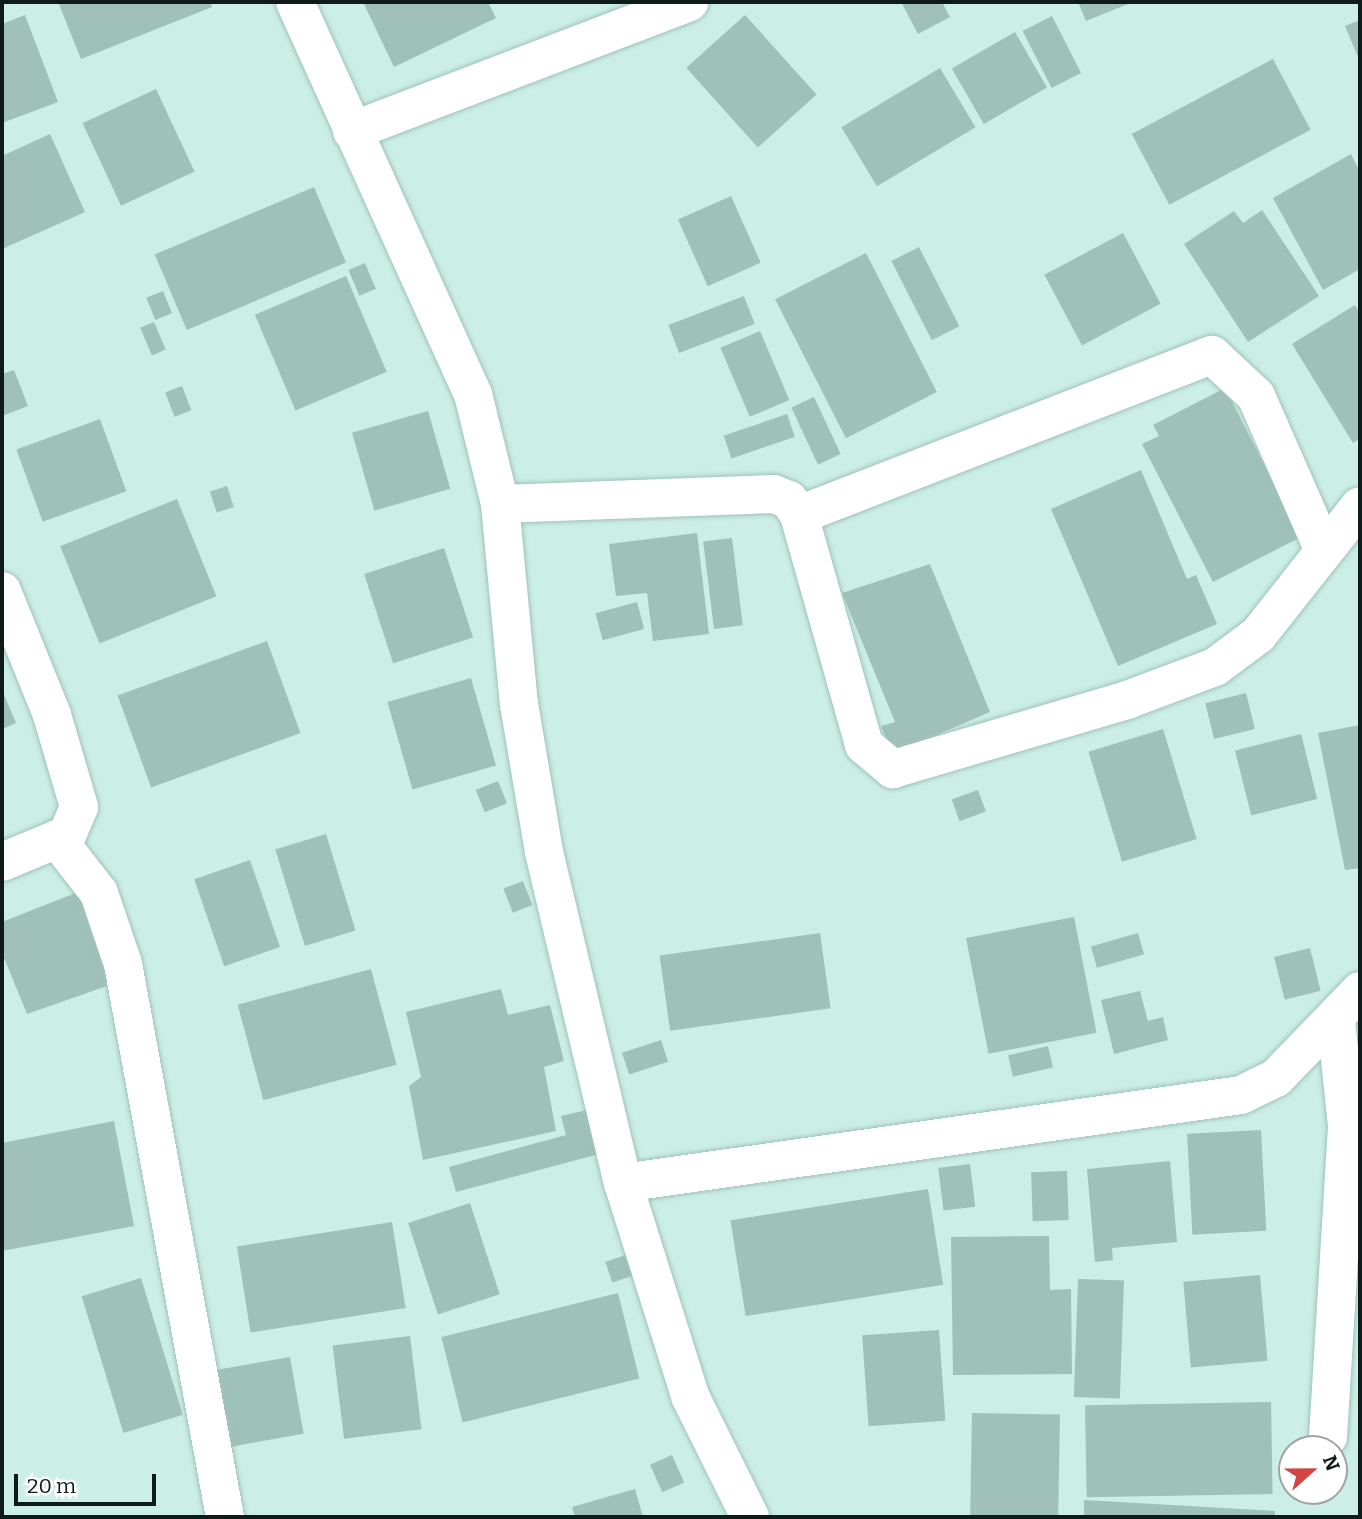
<!DOCTYPE html>
<html>
<head>
<meta charset="utf-8">
<style>
  body { margin:0 }
  #map { position:relative; width:1362px; height:1519px; overflow:hidden; background:#cbeee6; font-family:Bitter,serif }
  div>[style] { position:absolute }
  [style*='--x'] { left:calc(var(--x)*1px); top:calc(var(--y)*1px); width:calc(var(--w)*1px); rotate:calc(var(--a)*1deg) }
  .building>* { inset:0; background:#9fc1b9; transform-origin:0 0 }
  .roads { filter:drop-shadow(0 0 2px #a0c2ba) drop-shadow(0 0 2px #a0c2ba) }
  .street>* { height:38px; margin:-19px; padding:0 19px; transform-origin:19px; border-radius:19px; background:#fff }
  span { translate:-50% -50%; white-space:nowrap; text-align:center; line-height:1.15; -webkit-text-stroke:7px #fff; paint-order:stroke }
  .frame { position:absolute; inset:0; border:4px solid #0e1b18; pointer-events:none }
  .north { position:absolute; left:1278px; top:1435px; width:70px; height:70px; box-sizing:border-box; background:#fff; border:2px solid #9fa4a3; border-radius:50%; rotate:69deg; font-size:19px; font-weight:700; line-height:28px; text-align:center; color:#0e1b18 }
  .north::after { content:''; display:block; margin:auto; width:24px; height:32px; background:#d24342; clip-path:polygon(50% 0,100% 100%,50% 72%,0 100%) }
  .scale { position:absolute; left:14px; top:1474px; width:142px; height:32px; box-sizing:border-box; border:4px solid #0e1b18; border-top:0; padding-left:9px; font-size:21px; line-height:24px; white-space:nowrap; color:#0e1b18; -webkit-text-stroke:5px #fff; paint-order:stroke }
</style>
</head>
<body>
<div id="map">
  <div class="building">
    <i style="clip-path:polygon(58px 2px,210px 2px,212px 7px,81px 59px)"></i>
    <i style="clip-path:polygon(363px 2px,488px 2px,496px 18px,394px 67px)"></i>
    <i style="clip-path:polygon(901px 2px,942px 2px,950px 17px,918px 34px)"></i>
    <i style="clip-path:polygon(1078px 2px,1133px 2px,1086px 21px)"></i>
    <i style="clip-path:polygon(25px 15px,58px 102px,2px 123px,2px 24px)"></i>
    <i style="left:745px;top:15px;width:107px;height:79px;rotate:48deg"></i>
    <i style="left:1052px;top:16px;width:64px;height:33px;rotate:63deg"></i>
    <i style="clip-path:polygon(1360px 20px,1360px 62px,1345px 26px)"></i>
    <i style="left:1015px;top:32px;width:64px;height:73px;rotate:60deg"></i>
    <i style="left:1273px;top:59px;width:80px;height:160px;rotate:62deg"></i>
    <i style="left:940px;top:68px;width:69px;height:115px;rotate:59deg"></i>
    <i style="left:156px;top:89px;width:91px;height:81px;rotate:65deg"></i>
    <i style="clip-path:polygon(50px 134px,85px 212px,2px 249px,2px 156px)"></i>
    <i style="clip-path:polygon(1351px 154px,1360px 172px,1360px 269px,1323px 290px,1273px 198px)"></i>
    <i style="left:314px;top:187px;width:82px;height:173px;rotate:67deg"></i>
    <i style="left:731px;top:196px;width:73px;height:58px;rotate:66deg"></i>
    <i style="clip-path:polygon(1262px 210px,1319px 296px,1248px 342px,1184px 244px,1234px 211px,1243px 223px)"></i>
    <i style="left:1123px;top:233px;width:80px;height:89px;rotate:62deg"></i>
    <i style="left:919px;top:247px;width:89px;height:31px;rotate:63deg"></i>
    <i style="left:866px;top:253px;width:156px;height:102px;rotate:63deg"></i>
    <i style="left:365px;top:263px;width:28px;height:18px;rotate:67deg"></i>
    <i style="left:346px;top:276px;width:104px;height:99px;rotate:67deg"></i>
    <i style="left:163px;top:291px;width:24px;height:18px;rotate:68deg"></i>
    <i style="left:744px;top:296px;width:30px;height:81px;rotate:69deg"></i>
    <i style="clip-path:polygon(1355px 305px,1360px 314px,1360px 439px,1353px 443px,1292px 344px)"></i>
    <i style="left:154px;top:322px;width:30px;height:15px;rotate:67deg"></i>
    <i style="left:760px;top:331px;width:75px;height:43px;rotate:67deg"></i>
    <i style="clip-path:polygon(14px 370px,28px 406px,2px 416px,2px 374px)"></i>
    <i style="left:182px;top:386px;width:26px;height:18px;rotate:69deg"></i>
    <i style="clip-path:polygon(1225px 388px,1301px 537px,1213px 582px,1142px 444px,1159px 436px,1153px 425px)"></i>
    <i style="left:814px;top:397px;width:63px;height:25px;rotate:65deg"></i>
    <i style="left:428px;top:411px;width:81px;height:79px;rotate:74deg"></i>
    <i style="left:787px;top:414px;width:24px;height:67px;rotate:71deg"></i>
    <i style="left:100px;top:419px;width:77px;height:89px;rotate:70deg"></i>
    <i style="clip-path:polygon(1141px 470px,1187px 579px,1196px 575px,1217px 624px,1118px 666px,1051px 509px)"></i>
    <i style="left:227px;top:486px;width:22px;height:18px;rotate:72deg"></i>
    <i style="left:177px;top:499px;width:105px;height:126px;rotate:68deg"></i>
    <i style="clip-path:polygon(697px 533px,709px 634px,653px 641px,647px 593px,616px 596px,609px 544px)"></i>
    <i style="left:732px;top:538px;width:88px;height:29px;rotate:83deg"></i>
    <i style="left:444px;top:548px;width:94px;height:84px;rotate:72deg"></i>
    <i style="clip-path:polygon(930px 564px,990px 712px,893px 754px,881px 726px,895px 722px,842px 593px)"></i>
    <i style="left:637px;top:602px;width:28px;height:43px;rotate:75deg"></i>
    <i style="left:267px;top:641px;width:98px;height:159px;rotate:70deg"></i>
    <i style="left:471px;top:678px;width:91px;height:87px;rotate:74deg"></i>
    <i style="clip-path:polygon(2px 690px,16px 723px,2px 729px)"></i>
    <i style="left:1246px;top:693px;width:37px;height:42px;rotate:76deg"></i>
    <i style="clip-path:polygon(1360px 725px,1360px 868px,1345px 870px,1318px 733px)"></i>
    <i style="left:1163px;top:729px;width:115px;height:78px;rotate:73deg"></i>
    <i style="left:1301px;top:734px;width:67px;height:68px;rotate:76deg"></i>
    <i style="left:498px;top:781px;width:24px;height:24px;rotate:68deg"></i>
    <i style="left:978px;top:790px;width:23px;height:28px;rotate:70deg"></i>
    <i style="left:326px;top:834px;width:101px;height:53px;rotate:73deg"></i>
    <i style="left:250px;top:860px;width:92px;height:59px;rotate:71deg"></i>
    <i style="left:523px;top:881px;width:26px;height:21px;rotate:69deg"></i>
    <i style="clip-path:polygon(78px 892px,110px 985px,27px 1014px,2px 953px,2px 922px)"></i>
    <i style="left:1074px;top:917px;width:118px;height:110px;rotate:79deg"></i>
    <i style="left:820px;top:933px;width:76px;height:162px;rotate:82deg"></i>
    <i style="left:1138px;top:933px;width:22px;height:49px;rotate:74deg"></i>
    <i style="left:1310px;top:948px;width:44px;height:37px;rotate:76deg"></i>
    <i style="left:371px;top:969px;width:99px;height:138px;rotate:75deg"></i>
    <i style="clip-path:polygon(501px 989px,508px 1015px,550px 1005px,564px 1061px,544px 1067px,556px 1131px,423px 1160px,409px 1086px,421px 1077px,406px 1012px)"></i>
    <i style="clip-path:polygon(1140px 991px,1148px 1021px,1163px 1017px,1168px 1040px,1114px 1054px,1101px 1000px)"></i>
    <i style="left:661px;top:1040px;width:23px;height:41px;rotate:72deg"></i>
    <i style="left:1048px;top:1046px;width:22px;height:41px;rotate:77deg"></i>
    <i style="clip-path:polygon(591px 1109px,603px 1153px,456px 1192px,449px 1167px,566px 1135px,561px 1116px)"></i>
    <i style="clip-path:polygon(114px 1121px,134px 1226px,2px 1251px,2px 1143px)"></i>
    <i style="left:1261px;top:1130px;width:101px;height:74px;rotate:87deg"></i>
    <i style="clip-path:polygon(1170px 1161px,1177px 1242px,1112px 1248px,1113px 1260px,1095px 1262px,1087px 1169px)"></i>
    <i style="left:970px;top:1164px;width:43px;height:32px;rotate:83deg"></i>
    <i style="left:1067px;top:1171px;width:49px;height:36px;rotate:88deg"></i>
    <i style="left:928px;top:1189px;width:97px;height:200px;rotate:81deg"></i>
    <i style="left:470px;top:1203px;width:96px;height:65px;rotate:72deg"></i>
    <i style="left:392px;top:1222px;width:87px;height:157px;rotate:81deg"></i>
    <i style="clip-path:polygon(1049px 1236px,1050px 1290px,1071px 1289px,1072px 1374px,953px 1375px,951px 1237px)"></i>
    <i style="left:632px;top:1253px;width:22px;height:28px;rotate:72deg"></i>
    <i style="left:1260px;top:1275px;width:86px;height:77px;rotate:85deg"></i>
    <i style="left:141px;top:1278px;width:143px;height:62px;rotate:73deg"></i>
    <i style="left:1078px;top:1279px;width:46px;height:118px;rotate:2deg"></i>
    <i style="left:618px;top:1293px;width:88px;height:182px;rotate:76deg"></i>
    <i style="left:939px;top:1330px;width:91px;height:77px;rotate:86deg"></i>
    <i style="left:410px;top:1336px;width:94px;height:78px;rotate:83deg"></i>
    <i style="left:290px;top:1357px;width:78px;height:74px;rotate:80deg"></i>
    <i style="left:1271px;top:1402px;width:92px;height:186px;rotate:89deg"></i>
    <i style="left:972px;top:1413px;width:88px;height:104px;rotate:1deg"></i>
    <i style="left:672px;top:1455px;width:30px;height:24px;rotate:66deg"></i>
    <i style="clip-path:polygon(635px 1489px,643px 1517px,575px 1517px,572px 1507px)"></i>
    <i style="clip-path:polygon(1084px 1500px,1275px 1511px,1275px 1517px,1084px 1517px)"></i>
  </div>
  <div class="roads">
    <div class="street">
      <i style="--x:295;--y:2;--w:431;--a:65.6"></i>
      <i style="--x:473;--y:394;--w:113;--a:76.2"></i>
      <i style="--x:500;--y:504;--w:201;--a:84.6"></i>
      <i style="--x:519;--y:704;--w:150;--a:80.4"></i>
      <i style="--x:544;--y:852;--w:340;--a:76.6"></i>
      <i style="--x:623;--y:1183;--w:223;--a:72.5"></i>
      <i style="--x:690;--y:1396;--w:135;--a:63.6"></i>
      <i style="--x:352;--y:131;--w:361;--a:-20.9"></i>
      <i style="--x:500;--y:504;--w:274;--a:-2.1"></i>
      <i style="--x:774;--y:494;--w:16;--a:22"></i>
      <i style="--x:789;--y:500;--w:18;--a:56"></i>
      <i style="--x:799;--y:515;--w:239;--a:74.2"></i>
      <i style="--x:864;--y:745;--w:38;--a:40"></i>
      <i style="--x:893;--y:769;--w:244;--a:-16.4"></i>
      <i style="--x:1127;--y:700;--w:94;--a:-20.6"></i>
      <i style="--x:1215;--y:667;--w:54;--a:-36.7"></i>
      <i style="--x:1258;--y:635;--w:164;--a:-51.7"></i>
      <i style="--x:799;--y:515;--w:443;--a:-21.2"></i>
      <i style="--x:1212;--y:355;--w:60;--a:43"></i>
      <i style="--x:1256;--y:396;--w:164;--a:66.3"></i>
      <i style="--x:2;--y:591;--w:134;--a:68"></i>
      <i style="--x:52;--y:715;--w:96;--a:73.6"></i>
      <i style="--x:79;--y:807;--w:30;--a:113"></i>
      <i style="--x:67;--y:835;--w:70;--a:157.4"></i>
      <i style="--x:57;--y:839;--w:68;--a:52.1"></i>
      <i style="--x:99;--y:893;--w:75;--a:71.3"></i>
      <i style="--x:123;--y:964;--w:562;--a:79.55"></i>
      <i style="--x:623;--y:1183;--w:624;--a:-8.1"></i>
      <i style="--x:1241;--y:1095;--w:39;--a:-26"></i>
      <i style="--x:1276;--y:1078;--w:121;--a:-46"></i>
      <i style="--x:1328;--y:1437;--w:312;--a:-86.5"></i>
      <i style="--x:1347;--y:1126;--w:105;--a:-96"></i>
    </div>
  </div>
  <div class="frame"></div>
  <div class="north">N</div>
  <div class="scale">20 m</div>
</div>
</body>
</html>
